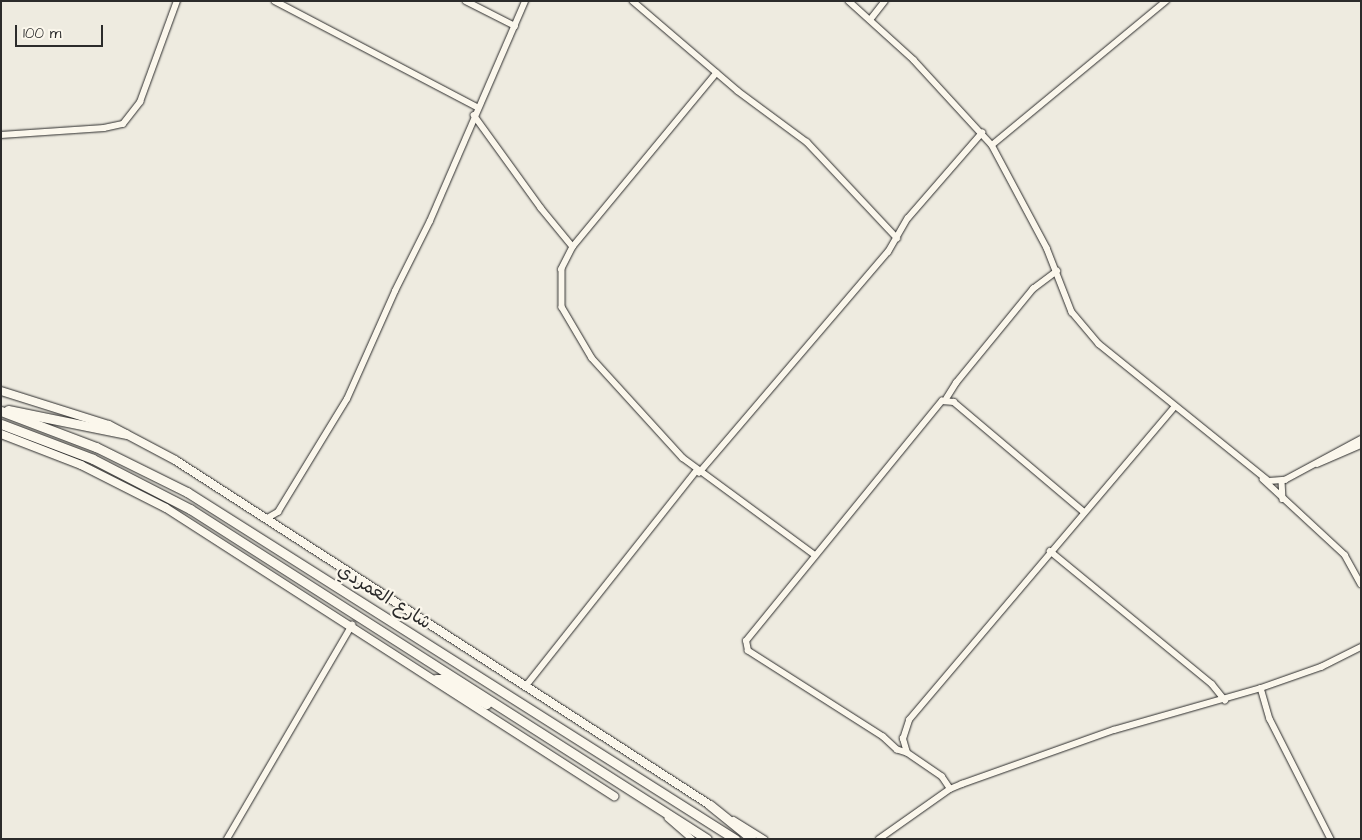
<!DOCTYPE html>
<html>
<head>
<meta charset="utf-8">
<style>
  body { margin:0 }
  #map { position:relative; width:1362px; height:840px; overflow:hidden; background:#eeebe0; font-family:"Architects Daughter","Playpen Sans Arabic",sans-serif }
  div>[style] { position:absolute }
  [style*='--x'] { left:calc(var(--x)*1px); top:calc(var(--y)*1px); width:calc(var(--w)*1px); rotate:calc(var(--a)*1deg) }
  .roads { filter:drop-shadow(0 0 1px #2b2b2b) drop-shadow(0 0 1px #2b2b2b) }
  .minor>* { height:5.5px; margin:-2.75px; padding:0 2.75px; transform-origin:2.75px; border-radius:2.75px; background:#fbf7ec }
  .tertiary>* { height:8px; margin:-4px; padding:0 4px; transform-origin:4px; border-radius:4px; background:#fbf7ec }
  .primary>* { height:9px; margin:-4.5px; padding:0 4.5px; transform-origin:4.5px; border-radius:4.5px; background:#fbf7ec }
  span { translate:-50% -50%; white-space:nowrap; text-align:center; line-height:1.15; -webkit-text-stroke:4.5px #fbf7ec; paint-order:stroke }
  .street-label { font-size:18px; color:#2b2b2b }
  .frame { position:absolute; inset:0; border:2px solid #2b2b2b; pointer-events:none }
  .scale { position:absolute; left:15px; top:25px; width:88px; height:22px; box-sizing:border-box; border:2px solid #2b2b2b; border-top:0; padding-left:6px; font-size:15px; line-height:18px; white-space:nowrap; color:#2b2b2b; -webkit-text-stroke:4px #fbf7ec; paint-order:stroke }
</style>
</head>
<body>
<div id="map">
  <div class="roads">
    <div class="minor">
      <i style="--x:275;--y:1;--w:228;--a:27.7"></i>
      <i style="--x:466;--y:1;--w:55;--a:27"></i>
      <i style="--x:633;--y:1;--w:138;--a:40.6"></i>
      <i style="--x:738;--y:91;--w:86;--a:36.5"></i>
      <i style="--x:807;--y:142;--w:132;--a:46.8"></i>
      <i style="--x:849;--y:1;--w:88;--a:42.2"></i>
      <i style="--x:914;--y:60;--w:115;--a:47.5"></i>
      <i style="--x:992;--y:145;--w:117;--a:61.9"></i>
      <i style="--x:1047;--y:248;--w:69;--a:68.7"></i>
      <i style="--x:1072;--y:312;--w:42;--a:49.8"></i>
      <i style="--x:1099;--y:344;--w:218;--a:38.9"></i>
      <i style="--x:1269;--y:481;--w:16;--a:-4"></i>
      <i style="--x:1285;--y:480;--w:86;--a:-28.3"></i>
      <i style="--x:870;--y:20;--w:24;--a:-52"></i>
      <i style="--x:717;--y:73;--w:226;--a:129.6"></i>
      <i style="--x:573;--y:247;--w:25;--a:117"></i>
      <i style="--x:562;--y:269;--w:38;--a:90"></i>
      <i style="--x:562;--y:307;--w:59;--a:59.5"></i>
      <i style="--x:592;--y:358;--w:135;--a:47.7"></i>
      <i style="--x:683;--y:458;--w:164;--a:36.3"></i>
      <i style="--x:474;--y:115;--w:115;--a:54.2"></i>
      <i style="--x:541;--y:208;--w:50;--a:50.6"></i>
      <i style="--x:1;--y:135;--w:103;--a:-3.9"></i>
      <i style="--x:104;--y:128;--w:19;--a:-12"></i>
      <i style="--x:123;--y:124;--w:28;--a:-52"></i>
      <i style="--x:140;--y:102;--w:108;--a:-69.9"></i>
      <i style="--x:992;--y:145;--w:226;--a:-39.6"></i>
      <i style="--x:946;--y:399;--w:19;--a:-58"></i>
      <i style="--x:956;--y:383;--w:122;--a:-50.7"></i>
      <i style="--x:1033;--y:289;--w:30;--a:-37"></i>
      <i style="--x:1317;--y:464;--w:48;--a:-23.4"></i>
      <i style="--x:699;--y:473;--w:291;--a:-49.5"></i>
      <i style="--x:888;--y:252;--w:39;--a:-60"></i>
      <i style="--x:908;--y:218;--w:113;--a:-49"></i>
      <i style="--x:1263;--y:479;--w:112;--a:42.8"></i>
      <i style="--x:1345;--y:555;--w:33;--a:61"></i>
      <i style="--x:1282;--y:481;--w:18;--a:87"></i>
      <i style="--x:266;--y:519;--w:14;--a:-30"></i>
      <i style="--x:278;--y:512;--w:132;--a:-58.6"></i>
      <i style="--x:347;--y:399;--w:118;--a:-66"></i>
      <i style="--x:395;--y:291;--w:78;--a:-63.4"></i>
      <i style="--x:430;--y:221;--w:240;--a:-66.6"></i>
      <i style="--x:1050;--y:551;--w:210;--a:39.4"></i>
      <i style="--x:1212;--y:684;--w:21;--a:51"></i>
      <i style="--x:525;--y:687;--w:275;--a:-51.6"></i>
      <i style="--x:1261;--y:688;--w:32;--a:74"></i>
      <i style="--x:1270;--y:719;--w:135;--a:63.1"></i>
      <i style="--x:907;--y:753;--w:10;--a:-163"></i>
      <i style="--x:897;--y:750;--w:19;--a:-137"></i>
      <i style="--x:883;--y:737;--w:160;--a:-147.5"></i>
      <i style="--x:748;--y:651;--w:10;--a:-101"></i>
      <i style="--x:746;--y:641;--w:310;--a:-50.8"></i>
      <i style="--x:942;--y:401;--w:12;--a:5"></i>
      <i style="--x:954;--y:402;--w:169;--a:40.2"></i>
      <i style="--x:950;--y:789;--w:14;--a:-124"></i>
      <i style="--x:942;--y:777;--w:42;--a:-145.6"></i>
      <i style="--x:907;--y:753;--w:15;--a:-106"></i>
      <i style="--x:903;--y:739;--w:20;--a:-72"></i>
      <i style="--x:909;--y:720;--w:410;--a:-49.7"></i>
      <i style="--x:668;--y:818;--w:32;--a:41"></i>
      <i style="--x:734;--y:820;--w:36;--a:32"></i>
      <i style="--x:227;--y:839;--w:248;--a:-59.7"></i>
      <i style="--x:879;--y:839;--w:87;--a:-35.2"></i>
      <i style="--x:950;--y:789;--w:13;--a:-23"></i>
      <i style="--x:962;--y:784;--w:161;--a:-19.6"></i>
      <i style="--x:1114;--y:730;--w:153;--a:-15.9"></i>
      <i style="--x:1261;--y:688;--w:64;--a:-19.3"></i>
      <i style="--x:1321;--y:667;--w:45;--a:-26.6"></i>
    </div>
    <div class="tertiary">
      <i style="--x:1;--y:391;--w:113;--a:17.5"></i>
      <i style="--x:109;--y:425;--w:75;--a:27.9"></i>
      <i style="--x:175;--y:460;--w:637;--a:32.82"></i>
      <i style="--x:1;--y:434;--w:86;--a:21.2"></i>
      <i style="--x:81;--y:465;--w:95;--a:26.8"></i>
      <i style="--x:166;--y:508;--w:533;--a:32.74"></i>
    </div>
    <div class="primary">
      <i style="--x:8;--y:410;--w:120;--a:11.5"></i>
      <i style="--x:1;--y:411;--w:102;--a:20.8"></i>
      <i style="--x:96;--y:447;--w:102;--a:26.3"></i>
      <i style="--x:187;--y:492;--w:649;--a:32.34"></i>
      <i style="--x:1;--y:424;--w:98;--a:20.8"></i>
      <i style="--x:93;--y:459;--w:109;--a:27.3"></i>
      <i style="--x:190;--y:509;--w:613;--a:32.55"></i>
      <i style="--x:436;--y:679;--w:6;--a:0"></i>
      <i style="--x:442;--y:679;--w:51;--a:29.6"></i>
      <i style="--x:710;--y:805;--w:54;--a:39"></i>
    </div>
  </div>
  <div class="street-label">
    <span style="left:384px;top:597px;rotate:32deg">شارع العمردي</span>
  </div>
  <div class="frame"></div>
  <div class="scale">100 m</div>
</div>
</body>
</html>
